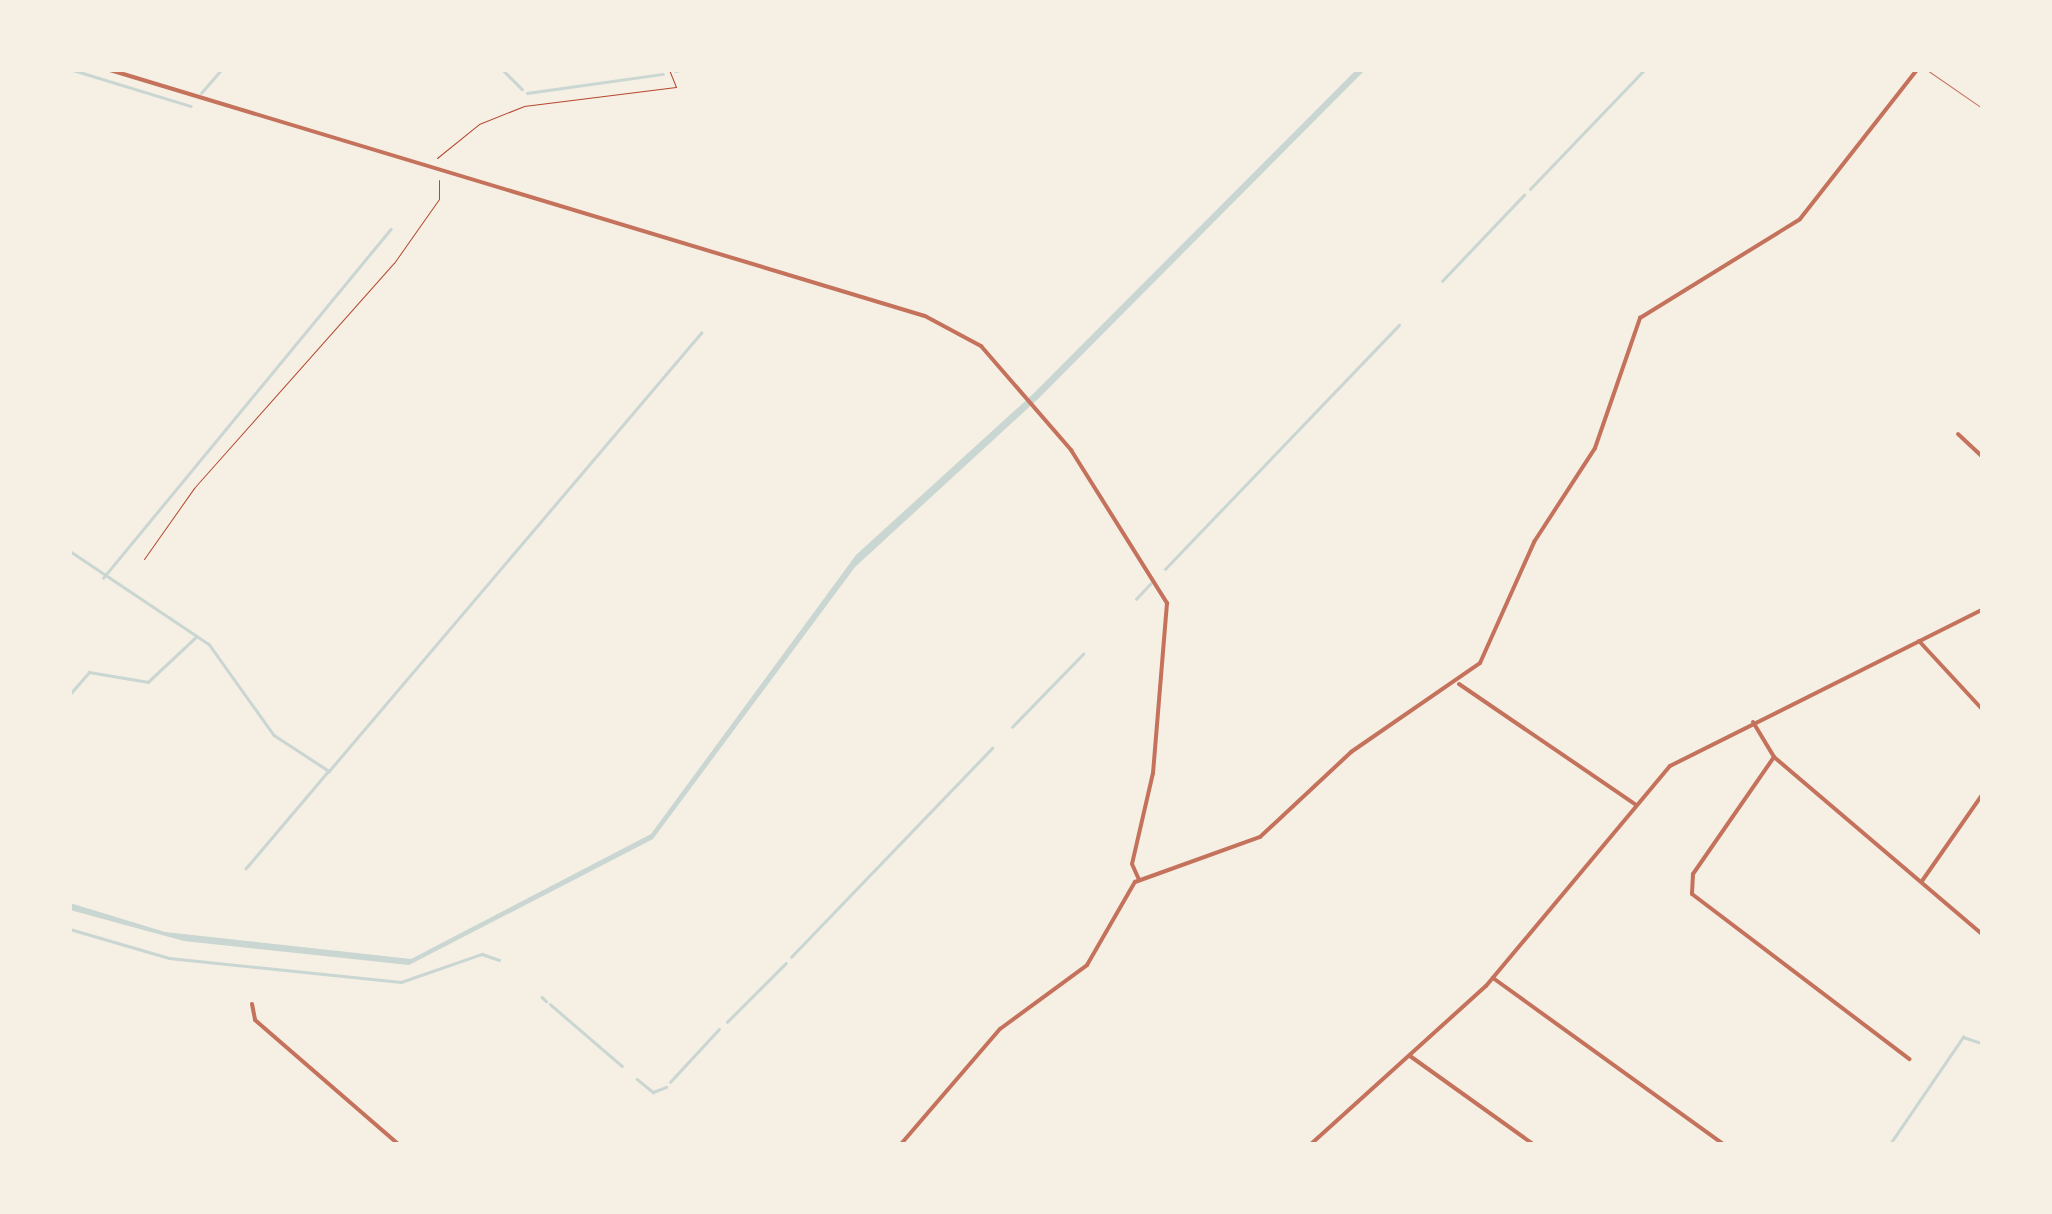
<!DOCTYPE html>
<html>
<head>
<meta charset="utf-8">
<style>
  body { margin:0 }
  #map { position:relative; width:2052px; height:1214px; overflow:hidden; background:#f6efe4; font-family:"Work Sans",sans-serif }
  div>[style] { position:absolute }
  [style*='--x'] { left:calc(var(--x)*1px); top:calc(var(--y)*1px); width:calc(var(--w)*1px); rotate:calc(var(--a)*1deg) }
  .water>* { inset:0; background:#c9d6d2 }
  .stream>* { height:2.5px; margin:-1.25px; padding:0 1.25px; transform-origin:1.25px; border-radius:1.25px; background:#c9d6d2 }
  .path>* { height:1px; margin:-0.5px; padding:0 0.5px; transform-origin:0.5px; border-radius:0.5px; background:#b5482f }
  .service>* { height:1px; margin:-0.5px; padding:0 0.5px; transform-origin:0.5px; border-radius:0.5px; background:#c5725c }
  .minor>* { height:4px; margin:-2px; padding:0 2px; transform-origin:2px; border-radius:2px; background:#c5725c }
  .tertiary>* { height:4px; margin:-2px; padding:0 2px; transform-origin:2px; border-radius:2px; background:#c5725c }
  span { translate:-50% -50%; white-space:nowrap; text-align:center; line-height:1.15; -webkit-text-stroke:9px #f6efe4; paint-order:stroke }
  .frame { position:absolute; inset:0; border:72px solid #f6efe4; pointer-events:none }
</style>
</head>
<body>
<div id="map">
  <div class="water">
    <i style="clip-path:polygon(1356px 70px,1365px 70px,1039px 398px,855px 567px,653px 839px,409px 965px,184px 941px,70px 910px,70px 903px,165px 932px,411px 959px,651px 834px,856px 555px,1034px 393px)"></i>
  </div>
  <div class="stream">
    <i style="--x:73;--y:70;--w:123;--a:17"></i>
    <i style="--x:503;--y:70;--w:27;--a:45"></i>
    <i style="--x:675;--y:71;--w:5;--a:-11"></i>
    <i style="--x:201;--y:93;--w:30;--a:-49"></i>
    <i style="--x:527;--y:93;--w:137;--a:-8"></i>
    <i style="--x:1530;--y:189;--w:165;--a:-46.2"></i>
    <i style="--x:1442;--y:281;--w:119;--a:-46.4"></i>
    <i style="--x:70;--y:551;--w:167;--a:33.8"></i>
    <i style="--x:209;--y:644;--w:112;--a:54.5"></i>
    <i style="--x:274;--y:735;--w:66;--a:33.2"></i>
    <i style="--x:329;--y:771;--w:128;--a:130.3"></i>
    <i style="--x:1165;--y:569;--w:338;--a:-46.2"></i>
    <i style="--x:103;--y:578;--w:452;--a:-50.5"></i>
    <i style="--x:1136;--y:599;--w:21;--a:-47"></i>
    <i style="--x:70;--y:694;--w:29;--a:-49"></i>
    <i style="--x:89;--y:672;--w:60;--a:9.6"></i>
    <i style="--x:148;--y:682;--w:66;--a:-43.2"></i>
    <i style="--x:1012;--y:727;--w:102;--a:-45.8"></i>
    <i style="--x:329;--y:771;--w:575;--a:-49.66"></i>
    <i style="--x:70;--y:929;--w:103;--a:16.3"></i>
    <i style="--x:169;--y:958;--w:233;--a:5.9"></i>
    <i style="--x:401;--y:982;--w:86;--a:-19.1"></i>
    <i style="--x:482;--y:954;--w:18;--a:19"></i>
    <i style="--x:791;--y:957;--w:290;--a:-46.1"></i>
    <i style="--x:542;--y:997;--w:6;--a:45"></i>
    <i style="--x:550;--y:1004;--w:95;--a:40.7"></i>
    <i style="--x:727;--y:1022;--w:83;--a:-45"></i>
    <i style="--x:637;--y:1079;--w:21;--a:39"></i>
    <i style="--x:653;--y:1092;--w:14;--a:-21"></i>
    <i style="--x:670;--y:1082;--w:72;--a:-47.2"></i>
    <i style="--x:1890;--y:1144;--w:130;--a:-55.7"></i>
    <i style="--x:1963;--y:1037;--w:20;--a:18"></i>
  </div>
  <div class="path">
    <i style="--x:437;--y:158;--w:54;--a:-39"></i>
    <i style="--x:479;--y:124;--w:48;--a:-21.8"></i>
    <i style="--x:524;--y:106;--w:153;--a:-7.1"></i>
    <i style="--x:676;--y:87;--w:18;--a:-112"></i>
    <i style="--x:144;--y:559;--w:87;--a:-54.8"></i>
    <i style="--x:194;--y:488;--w:301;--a:-48.4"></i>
    <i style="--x:394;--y:263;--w:78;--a:-54.9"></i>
    <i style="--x:439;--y:199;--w:19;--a:-90"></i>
  </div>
  <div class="service">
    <i style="--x:1927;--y:70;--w:67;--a:34.6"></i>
  </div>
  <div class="minor">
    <i style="--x:110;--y:70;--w:851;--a:16.8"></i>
    <i style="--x:925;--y:316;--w:64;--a:28.2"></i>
    <i style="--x:981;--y:346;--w:138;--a:49.1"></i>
    <i style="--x:1071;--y:450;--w:181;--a:57.9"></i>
    <i style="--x:1167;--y:603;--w:171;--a:94.7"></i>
    <i style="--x:1153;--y:773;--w:93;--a:103"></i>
    <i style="--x:1132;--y:864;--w:17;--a:66"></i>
    <i style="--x:1958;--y:434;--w:33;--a:43"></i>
    <i style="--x:1919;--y:641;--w:93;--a:47.2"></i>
    <i style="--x:1459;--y:684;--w:213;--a:34.3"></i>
    <i style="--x:1753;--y:722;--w:41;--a:59"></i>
    <i style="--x:1774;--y:757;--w:273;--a:40.4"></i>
    <i style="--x:1774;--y:757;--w:142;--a:124.7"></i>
    <i style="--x:1693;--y:874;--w:20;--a:93"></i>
    <i style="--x:1692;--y:894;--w:273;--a:37.2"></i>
    <i style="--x:1922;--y:881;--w:105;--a:-55.1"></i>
    <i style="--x:1493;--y:978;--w:284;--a:35.8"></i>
    <i style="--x:252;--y:1004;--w:16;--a:79"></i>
    <i style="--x:255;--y:1020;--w:189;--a:40.9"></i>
    <i style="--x:1410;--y:1056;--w:151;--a:35.6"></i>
    <i style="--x:901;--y:1144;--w:152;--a:-49.3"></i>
    <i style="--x:1000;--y:1029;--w:108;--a:-36.3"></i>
    <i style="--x:1087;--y:965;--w:96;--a:-60"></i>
    <i style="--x:1135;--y:882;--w:133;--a:-19.8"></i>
    <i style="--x:1260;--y:837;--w:125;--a:-43"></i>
    <i style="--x:1351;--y:752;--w:157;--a:-34.6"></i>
    <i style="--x:1480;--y:663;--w:133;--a:-65.9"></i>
    <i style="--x:1534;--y:542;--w:112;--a:-57"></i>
    <i style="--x:1595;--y:448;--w:138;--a:-70.9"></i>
    <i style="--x:1640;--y:318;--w:188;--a:-31.7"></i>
    <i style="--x:1800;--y:219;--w:189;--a:-51.9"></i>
  </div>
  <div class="tertiary">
    <i style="--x:1311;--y:1144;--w:236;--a:-42.1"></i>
    <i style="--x:1486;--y:986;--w:287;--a:-50.1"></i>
    <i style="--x:1670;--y:766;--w:349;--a:-26.6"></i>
  </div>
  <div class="frame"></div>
</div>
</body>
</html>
